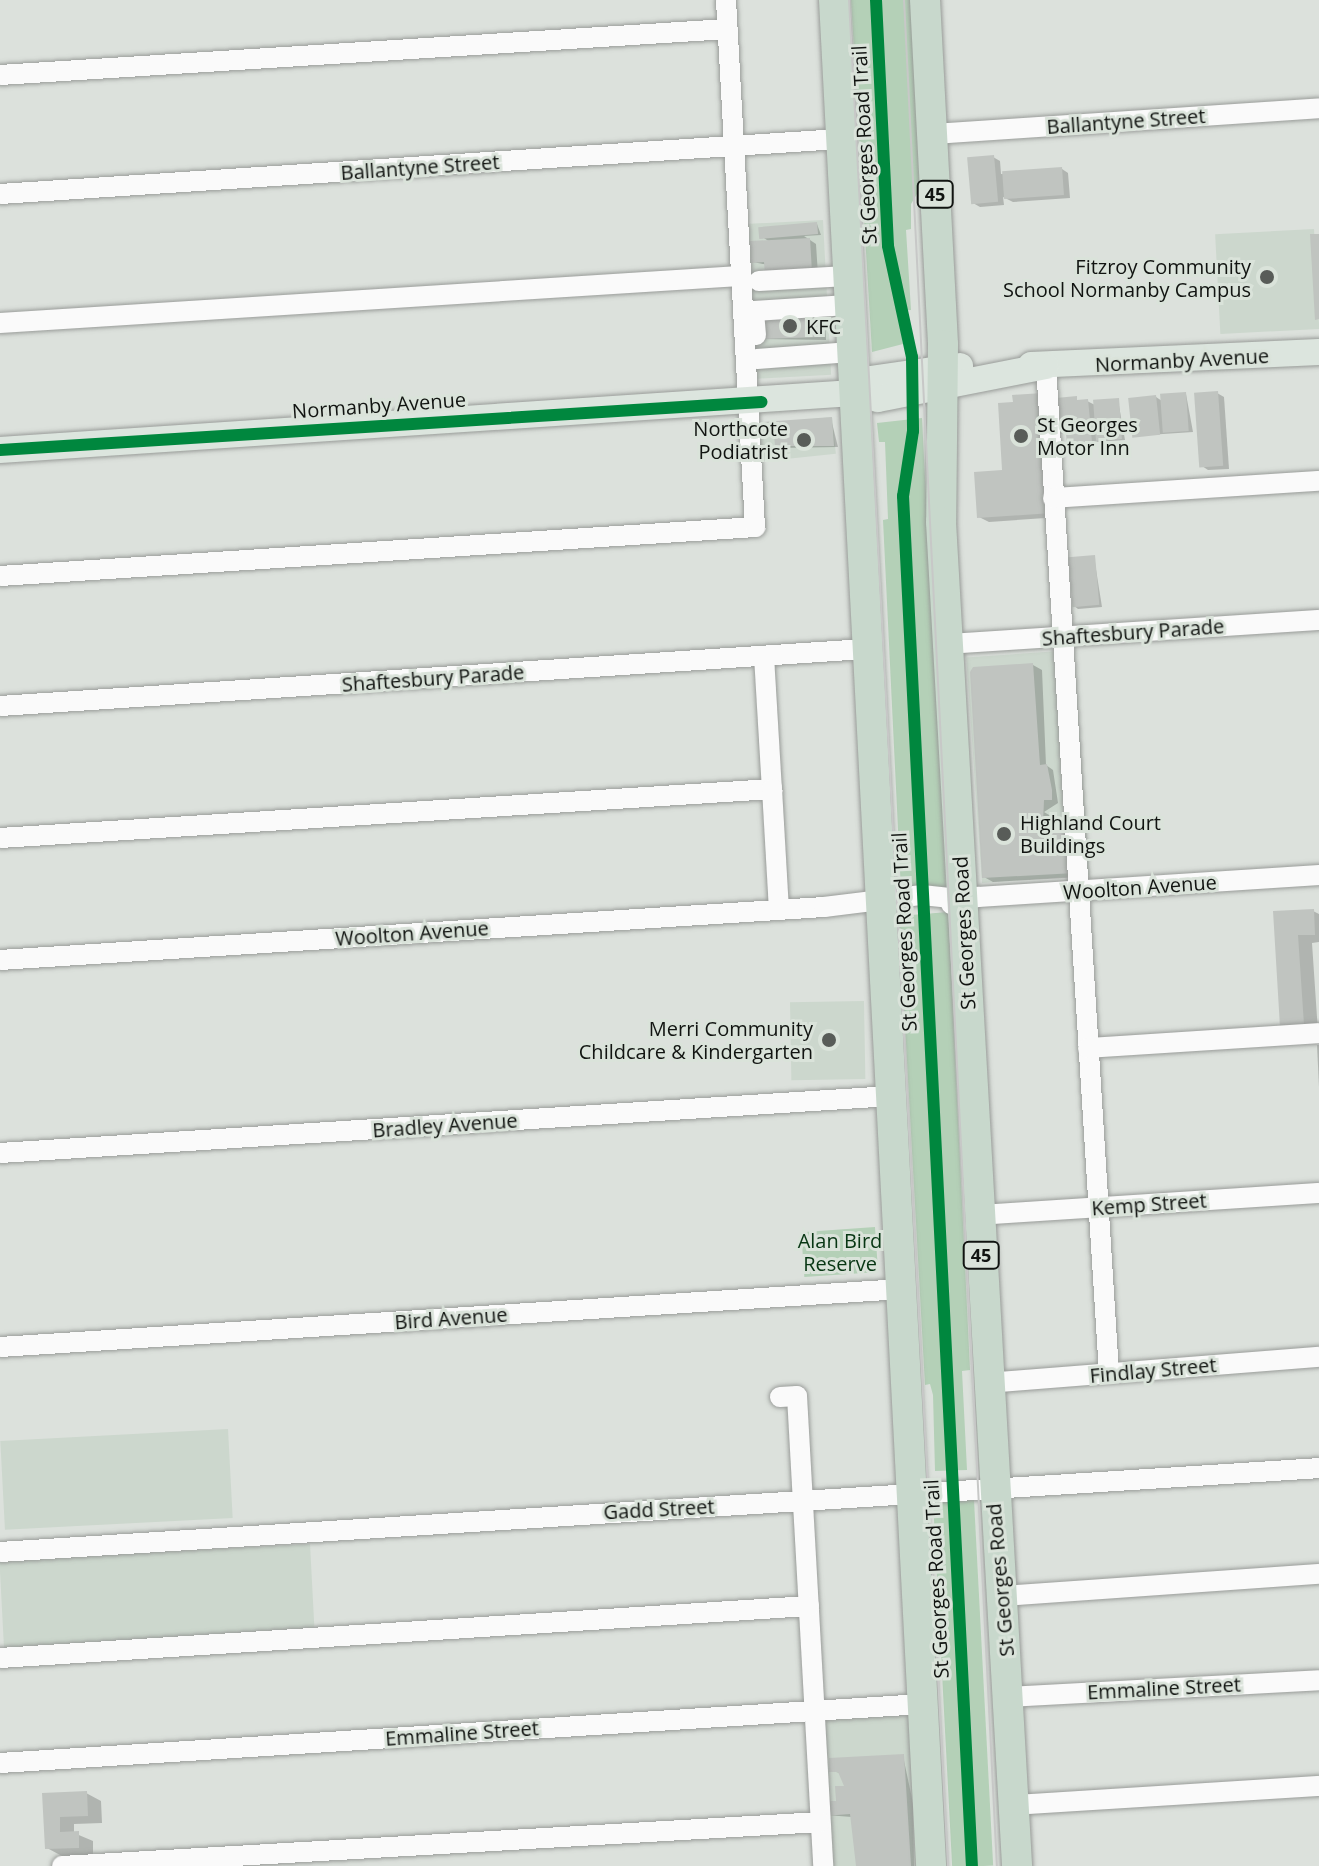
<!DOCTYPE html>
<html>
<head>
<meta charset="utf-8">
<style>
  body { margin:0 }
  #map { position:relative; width:1319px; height:1866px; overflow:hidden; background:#dce1dc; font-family:"Open Sans",sans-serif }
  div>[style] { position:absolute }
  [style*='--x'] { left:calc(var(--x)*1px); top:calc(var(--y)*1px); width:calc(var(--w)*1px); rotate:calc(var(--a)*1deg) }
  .built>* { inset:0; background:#ccd7cd; transform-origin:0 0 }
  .green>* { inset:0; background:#b4d0b7; transform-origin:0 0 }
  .shadow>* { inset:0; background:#0003 }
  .building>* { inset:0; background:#c0c4c0; transform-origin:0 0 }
  .roads { filter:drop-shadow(0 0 2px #999c99) drop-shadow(0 0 2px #999c99) }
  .minor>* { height:20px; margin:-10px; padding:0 10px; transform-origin:10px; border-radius:10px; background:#fafafa }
  .major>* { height:26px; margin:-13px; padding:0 13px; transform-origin:13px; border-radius:13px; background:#dce5de }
  .highway>* { height:30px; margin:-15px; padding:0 15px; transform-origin:15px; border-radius:15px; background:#c8d8cc }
  .tram>* { height:2px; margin:-1px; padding:0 1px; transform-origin:1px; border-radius:1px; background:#c7c8c7 }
  .cycleway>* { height:12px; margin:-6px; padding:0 6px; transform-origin:6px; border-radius:6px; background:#00873e }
  .dots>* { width:22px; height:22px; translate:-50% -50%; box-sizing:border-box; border:4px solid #dae3da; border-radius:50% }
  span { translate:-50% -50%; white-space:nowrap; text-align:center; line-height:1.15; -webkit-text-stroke:6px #dae3da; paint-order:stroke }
  .shield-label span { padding:2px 6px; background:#dae3da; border:2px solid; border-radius:6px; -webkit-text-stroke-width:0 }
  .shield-label { font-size:18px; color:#111411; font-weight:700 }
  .street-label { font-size:20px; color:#111411 }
  .poi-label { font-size:20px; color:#111411 }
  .right { translate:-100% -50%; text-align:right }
  .left { translate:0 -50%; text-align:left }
  .park-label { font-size:20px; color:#073613 }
</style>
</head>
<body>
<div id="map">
  <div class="built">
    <i style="left:823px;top:220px;width:155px;height:83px;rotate:87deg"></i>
    <i style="left:1314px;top:229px;width:100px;height:99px;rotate:87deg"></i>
    <i style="left:832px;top:417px;width:37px;height:88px;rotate:84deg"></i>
    <i style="left:1074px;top:650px;width:226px;height:108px;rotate:86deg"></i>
    <i style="left:864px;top:1001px;width:78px;height:74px;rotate:89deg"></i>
    <i style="left:228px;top:1429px;width:89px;height:228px;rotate:87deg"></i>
    <i style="left:310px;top:1544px;width:89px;height:311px;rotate:87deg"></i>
    <i style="left:911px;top:1714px;width:152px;height:98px;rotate:88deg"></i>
  </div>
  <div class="green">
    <i style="clip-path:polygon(851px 0,918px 0,921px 187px,911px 204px,911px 229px,906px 230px,911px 310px,899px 311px,903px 344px,872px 352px)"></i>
    <i style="clip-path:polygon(922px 418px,946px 889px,901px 891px,883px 520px,888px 519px,885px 442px,879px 442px,877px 423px)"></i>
    <i style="clip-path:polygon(948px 912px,970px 1370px,962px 1371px,967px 1470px,935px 1471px,933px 1395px,930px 1384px,925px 1385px,899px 916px)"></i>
    <i style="left:875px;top:1227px;width:45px;height:74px;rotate:86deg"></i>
    <i style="left:974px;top:1500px;width:366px;height:41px;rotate:87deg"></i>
  </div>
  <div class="shadow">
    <i style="clip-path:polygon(993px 157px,1000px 161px,1001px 174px,1062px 169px,1068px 173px,1070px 198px,1013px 202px,1003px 197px,1004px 205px,980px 207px,973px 203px)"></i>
    <i style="clip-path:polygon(817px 224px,821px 235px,804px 236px,816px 244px,818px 275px,753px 262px,770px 242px,761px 236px)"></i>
    <i style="clip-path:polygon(818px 313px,825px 317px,826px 340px,763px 339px)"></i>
    <i style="clip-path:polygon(1217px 393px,1224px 397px,1229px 469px,1208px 470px,1202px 466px)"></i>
    <i style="clip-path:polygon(1186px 394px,1193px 432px,1133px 436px,1156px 397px,1162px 401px)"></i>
    <i style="clip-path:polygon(1118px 400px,1125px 440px,1069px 444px,1068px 435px,1062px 433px,1087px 401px,1095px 405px)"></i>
    <i style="clip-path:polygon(831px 419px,838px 447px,781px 448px,776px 436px,766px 434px)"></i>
    <i style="clip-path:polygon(976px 474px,1060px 517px,989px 522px,979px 517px)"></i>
    <i style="clip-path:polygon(1094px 557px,1102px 607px,1078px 609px,1074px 606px)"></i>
    <i style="clip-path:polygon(1033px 665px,1042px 670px,1046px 765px,1053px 770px,1058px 803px,1044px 812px,1056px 819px,1083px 877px,993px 882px,984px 877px)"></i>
    <i style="clip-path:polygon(1313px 911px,1319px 914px,1319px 942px,1312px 943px,1318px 1032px,1296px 1034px,1275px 913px)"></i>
    <i style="clip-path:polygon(1317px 1045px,1319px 1045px,1319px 1087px)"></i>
    <i style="clip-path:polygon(903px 1756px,913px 1803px,914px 1866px,858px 1866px,852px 1817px,826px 1815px,847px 1788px,841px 1773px,831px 1771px)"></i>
    <i style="clip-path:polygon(86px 1793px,101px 1801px,102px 1823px,74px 1824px,74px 1833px,93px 1841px,93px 1855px,62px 1856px,47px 1848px,45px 1795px)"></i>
  </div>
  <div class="building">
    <i style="left:994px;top:155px;width:47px;height:27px;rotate:85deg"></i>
    <i style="left:1062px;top:167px;width:28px;height:60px;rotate:86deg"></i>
    <i style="left:817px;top:222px;width:12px;height:59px;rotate:85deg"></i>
    <i style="clip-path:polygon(1310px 234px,1319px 234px,1319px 319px,1315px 320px)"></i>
    <i style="clip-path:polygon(810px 238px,812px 272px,765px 275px,764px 262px,751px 263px,750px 241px)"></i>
    <i style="left:819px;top:311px;width:26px;height:59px;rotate:88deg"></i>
    <i style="left:1218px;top:391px;width:75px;height:24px;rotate:86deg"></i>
    <i style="left:1186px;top:392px;width:39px;height:26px;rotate:86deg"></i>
    <i style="clip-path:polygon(1043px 393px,1052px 513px,977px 518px,974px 472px,1002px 470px,998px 403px,1013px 402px,1012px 395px)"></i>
    <i style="left:1156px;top:395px;width:40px;height:28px;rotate:84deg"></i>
    <i style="clip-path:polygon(1077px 396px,1077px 400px,1088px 399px,1092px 442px,1067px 445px,1066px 433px,1060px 434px,1056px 398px)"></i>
    <i style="left:1119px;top:398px;width:41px;height:26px;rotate:86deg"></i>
    <i style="clip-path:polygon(832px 417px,834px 446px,775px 446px,774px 434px,764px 435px,763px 422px)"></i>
    <i style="left:1095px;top:555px;width:50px;height:27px;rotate:85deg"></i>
    <i style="clip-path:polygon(1033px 663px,1040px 765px,1047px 764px,1052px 790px,1052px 800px,1044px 800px,1043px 824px,1072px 822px,1075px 873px,982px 878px,970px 672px,973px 667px)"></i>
    <i style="clip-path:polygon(1314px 909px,1315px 935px,1298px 935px,1304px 1025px,1280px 1027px,1273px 911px)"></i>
    <i style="clip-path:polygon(904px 1754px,911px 1866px,856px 1866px,850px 1814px,824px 1816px,824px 1801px,836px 1801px,835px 1786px,844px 1786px,838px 1772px,829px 1772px,829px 1758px)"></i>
    <i style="clip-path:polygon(87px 1791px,88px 1816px,60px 1817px,60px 1832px,79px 1831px,79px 1848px,45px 1849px,42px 1793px)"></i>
  </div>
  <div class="roads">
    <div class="minor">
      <i style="--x:0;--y:75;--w:728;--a:-3.62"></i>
      <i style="--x:932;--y:134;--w:388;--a:-3.8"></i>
      <i style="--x:0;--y:194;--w:842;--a:-3.75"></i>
      <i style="--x:759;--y:281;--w:88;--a:-3.3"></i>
      <i style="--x:0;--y:323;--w:741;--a:-3.63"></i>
      <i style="--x:756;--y:335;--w:24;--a:-95"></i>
      <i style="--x:754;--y:311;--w:94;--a:-3.7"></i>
      <i style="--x:757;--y:359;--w:94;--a:-4.3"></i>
      <i style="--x:1046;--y:366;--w:1009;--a:86.42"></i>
      <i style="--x:1053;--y:498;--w:267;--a:-3.7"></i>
      <i style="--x:0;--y:576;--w:757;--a:-3.71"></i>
      <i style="--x:755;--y:527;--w:528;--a:-93.15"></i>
      <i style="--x:948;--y:644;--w:372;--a:-3.7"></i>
      <i style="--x:764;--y:656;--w:133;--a:86.6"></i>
      <i style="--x:0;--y:706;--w:868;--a:-3.77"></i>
      <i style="--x:0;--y:838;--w:774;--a:-3.63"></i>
      <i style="--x:772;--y:789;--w:121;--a:86.7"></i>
      <i style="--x:951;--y:904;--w:28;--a:-15"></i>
      <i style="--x:978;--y:897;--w:342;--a:-3.7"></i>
      <i style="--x:0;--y:960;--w:826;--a:-3.68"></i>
      <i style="--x:824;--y:907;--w:99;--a:-7"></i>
      <i style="--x:922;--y:895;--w:39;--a:6"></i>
      <i style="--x:1088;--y:1048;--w:231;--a:-3.7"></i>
      <i style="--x:0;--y:1153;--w:893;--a:-3.66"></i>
      <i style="--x:979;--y:1215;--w:341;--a:-3.7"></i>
      <i style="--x:0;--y:1347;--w:903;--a:-3.68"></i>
      <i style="--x:987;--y:1383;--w:333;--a:-4.5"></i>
      <i style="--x:780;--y:1397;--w:17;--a:-3"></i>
      <i style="--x:797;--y:1396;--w:471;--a:86.8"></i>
      <i style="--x:0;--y:1552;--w:1322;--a:-3.64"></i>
      <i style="--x:1002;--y:1596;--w:318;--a:-4"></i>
      <i style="--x:0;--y:1658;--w:811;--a:-3.68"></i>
      <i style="--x:1008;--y:1697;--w:311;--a:-3.1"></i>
      <i style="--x:0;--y:1763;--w:925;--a:-3.66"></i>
      <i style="--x:1014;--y:1805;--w:306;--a:-3.6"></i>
      <i style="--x:62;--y:1866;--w:759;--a:-3.32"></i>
    </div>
    <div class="major">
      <i style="--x:1031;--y:365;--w:288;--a:-2.6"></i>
      <i style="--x:853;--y:393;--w:22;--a:-39"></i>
      <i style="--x:870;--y:379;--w:91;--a:-8.2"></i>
      <i style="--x:0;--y:450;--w:855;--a:-3.82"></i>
      <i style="--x:853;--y:393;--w:26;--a:13"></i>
      <i style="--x:878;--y:399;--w:171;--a:-11.1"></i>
    </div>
    <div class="highway">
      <i style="--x:834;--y:0;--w:1869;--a:87.02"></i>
      <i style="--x:925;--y:0;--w:345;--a:87"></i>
      <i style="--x:943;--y:345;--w:177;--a:90.6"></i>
      <i style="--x:941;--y:522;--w:1346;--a:86.76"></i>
    </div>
  </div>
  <div class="tram">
    <i style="--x:849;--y:0;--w:1869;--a:86.96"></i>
    <i style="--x:904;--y:0;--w:1868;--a:87.15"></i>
  </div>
  <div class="cycleway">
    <i style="--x:876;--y:0;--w:246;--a:87.2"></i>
    <i style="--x:888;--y:246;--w:114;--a:77.8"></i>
    <i style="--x:912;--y:357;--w:74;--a:89.2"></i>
    <i style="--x:913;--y:431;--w:66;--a:98.7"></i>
    <i style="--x:903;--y:496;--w:1372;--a:87.12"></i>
    <i style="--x:0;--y:450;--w:763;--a:-3.61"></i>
  </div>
  <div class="dots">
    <i style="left:1267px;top:277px;background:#585c58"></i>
    <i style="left:790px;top:326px;background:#585c58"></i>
    <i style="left:1021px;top:436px;background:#585c58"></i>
    <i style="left:804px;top:440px;background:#585c58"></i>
    <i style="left:1004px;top:834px;background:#585c58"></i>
    <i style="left:829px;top:1040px;background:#585c58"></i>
  </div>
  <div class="shield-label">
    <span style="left:935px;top:194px">45</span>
    <span style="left:981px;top:1255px">45</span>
  </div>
  <div class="street-label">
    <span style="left:1126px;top:121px;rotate:-4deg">Ballantyne Street</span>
    <span style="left:864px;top:145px;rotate:-93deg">St Georges Road Trail</span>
    <span style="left:420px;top:167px;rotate:-4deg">Ballantyne Street</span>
    <span style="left:1182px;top:360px;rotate:-3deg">Normanby Avenue</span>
    <span style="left:379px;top:405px;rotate:-4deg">Normanby Avenue</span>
    <span style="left:1133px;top:632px;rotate:-4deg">Shaftesbury Parade</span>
    <span style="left:433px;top:678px;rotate:-4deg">Shaftesbury Parade</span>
    <span style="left:1140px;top:887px;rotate:-4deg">Woolton Avenue</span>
    <span style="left:904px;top:932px;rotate:-93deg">St Georges Road Trail</span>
    <span style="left:412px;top:933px;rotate:-4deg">Woolton Avenue</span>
    <span style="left:964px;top:933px;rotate:-93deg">St Georges Road</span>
    <span style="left:445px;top:1125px;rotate:-4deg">Bradley Avenue</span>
    <span style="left:1149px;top:1204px;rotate:-4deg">Kemp Street</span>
    <span style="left:451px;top:1318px;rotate:-4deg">Bird Avenue</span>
    <span style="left:1153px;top:1370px;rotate:-5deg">Findlay Street</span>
    <span style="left:659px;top:1509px;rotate:-3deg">Gadd Street</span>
    <span style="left:936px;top:1579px;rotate:-93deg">St Georges Road Trail</span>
    <span style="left:1000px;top:1580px;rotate:-95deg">St Georges Road</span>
    <span style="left:1164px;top:1688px;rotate:-3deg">Emmaline Street</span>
    <span style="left:462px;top:1733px;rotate:-4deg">Emmaline Street</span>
  </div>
  <div class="poi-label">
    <span class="right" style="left:1251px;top:278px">Fitzroy Community<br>School Normanby Campus</span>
    <span class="left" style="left:806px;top:326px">KFC</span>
    <span class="left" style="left:1037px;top:436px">St Georges<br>Motor Inn</span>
    <span class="right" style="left:788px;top:440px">Northcote<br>Podiatrist</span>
    <span class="left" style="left:1020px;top:834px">Highland Court<br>Buildings</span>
    <span class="right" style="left:813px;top:1040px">Merri Community<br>Childcare &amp; Kindergarten</span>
  </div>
  <div class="park-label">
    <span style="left:840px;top:1252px">Alan Bird<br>Reserve</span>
  </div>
</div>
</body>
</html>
